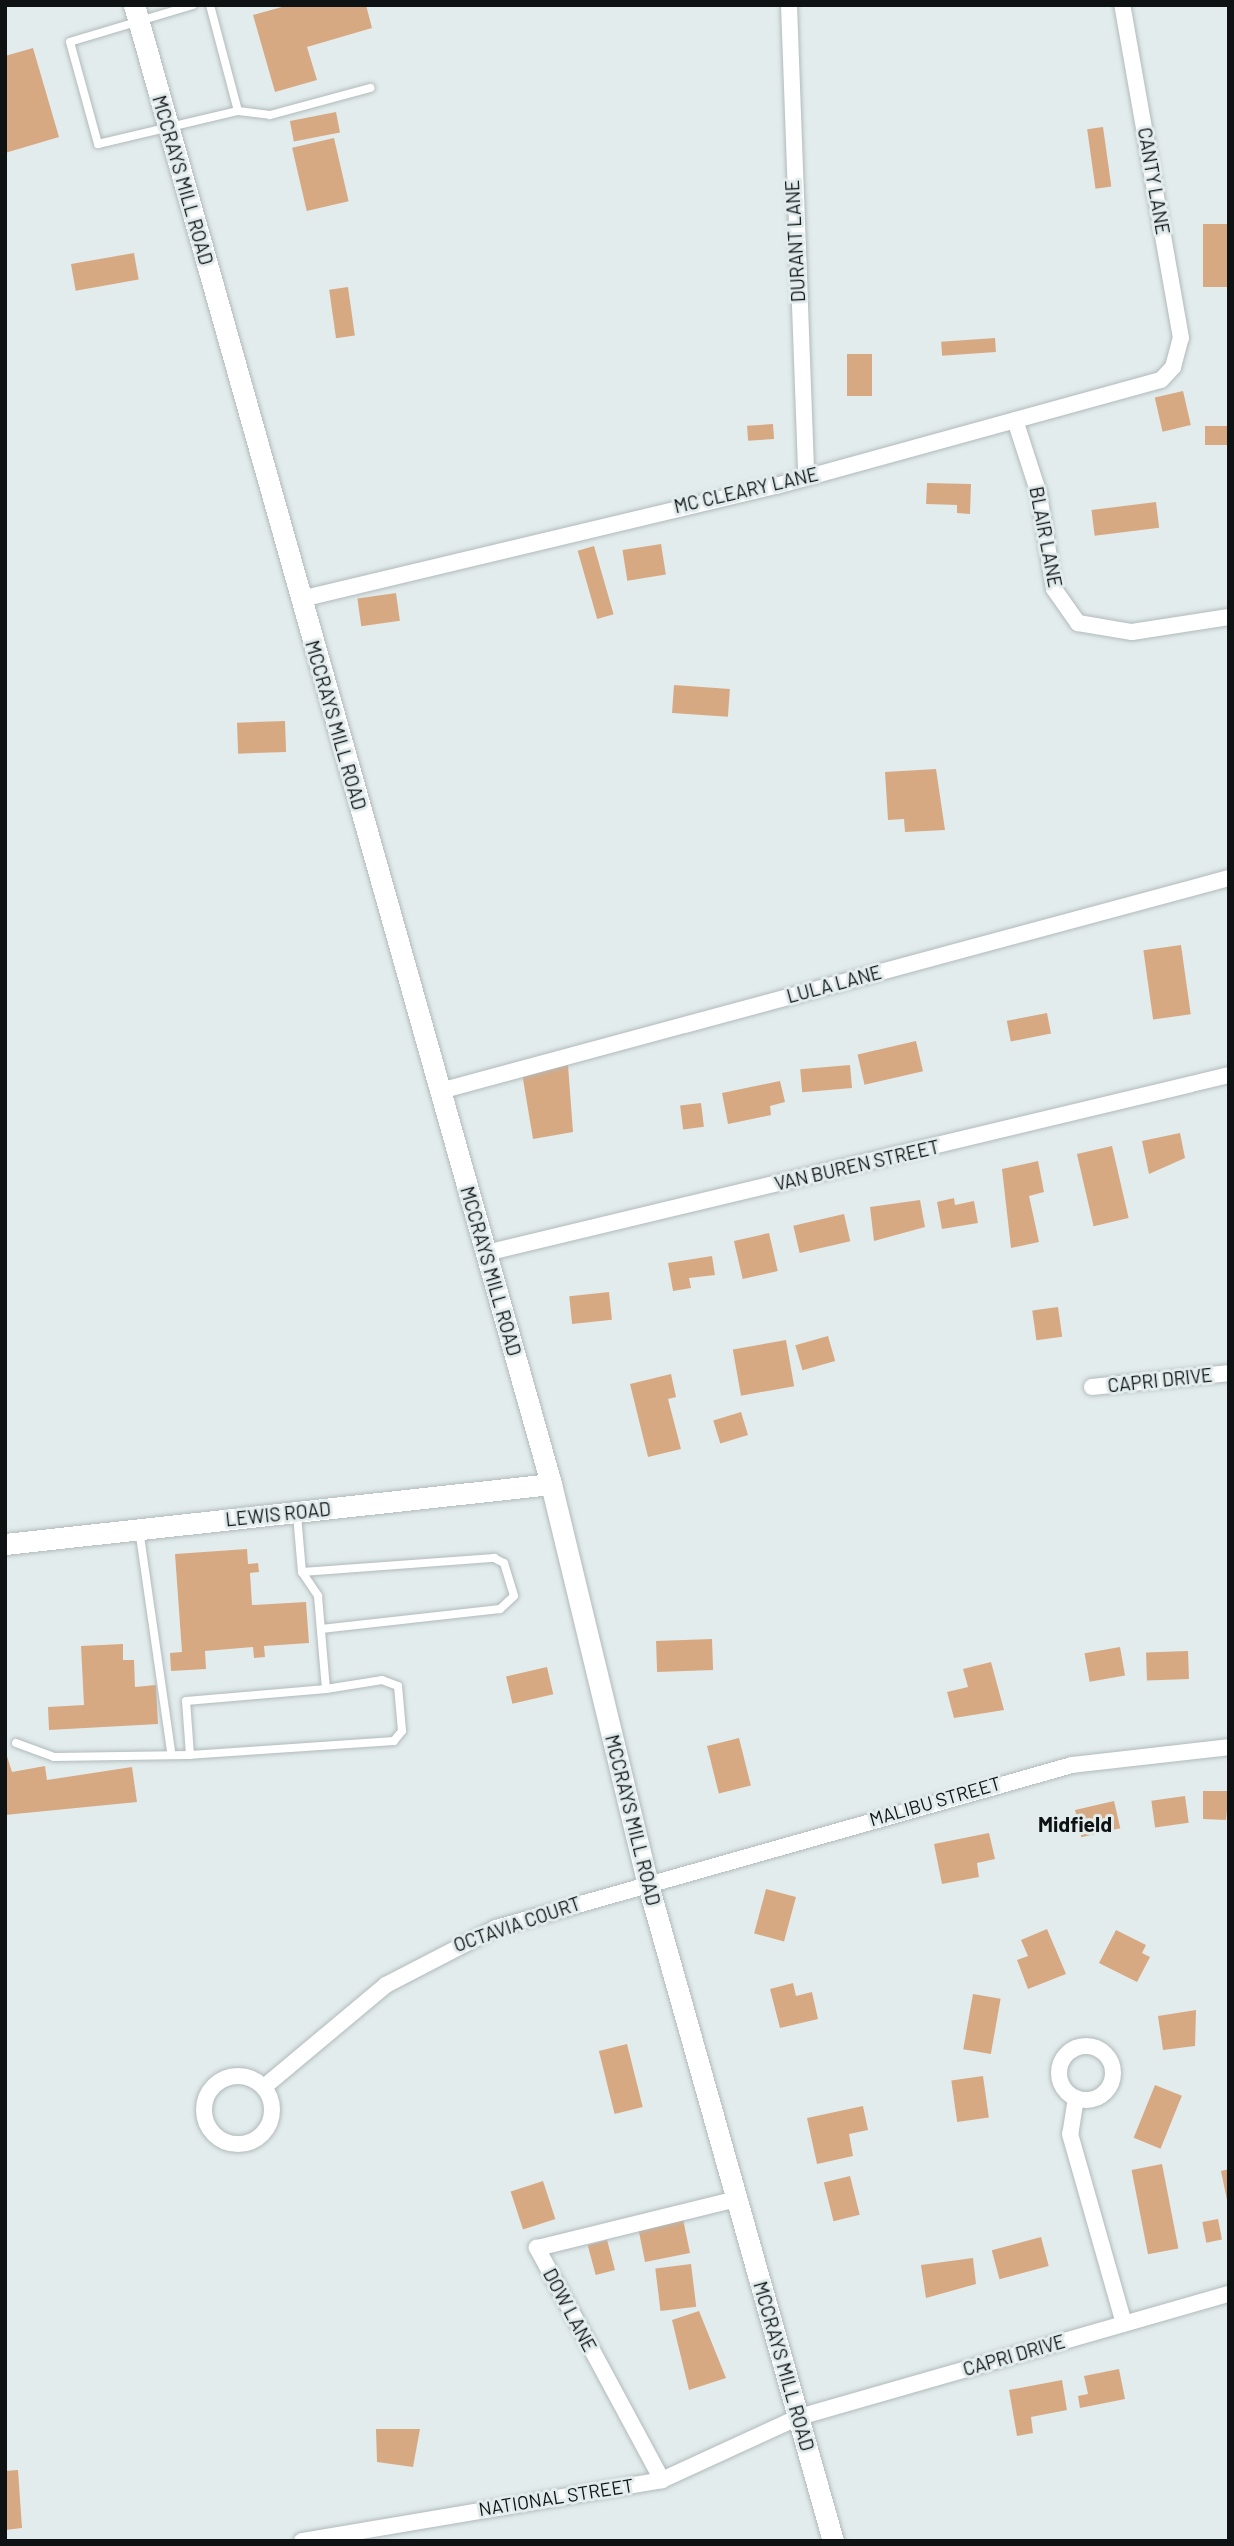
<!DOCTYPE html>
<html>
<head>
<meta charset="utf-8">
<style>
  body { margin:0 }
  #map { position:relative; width:1234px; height:2546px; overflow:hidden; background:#e3eced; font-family:Barlow,sans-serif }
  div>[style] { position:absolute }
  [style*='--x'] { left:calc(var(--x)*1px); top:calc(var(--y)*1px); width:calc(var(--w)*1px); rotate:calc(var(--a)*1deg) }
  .building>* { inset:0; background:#d7a983; transform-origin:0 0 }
  .roads { filter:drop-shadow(0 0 2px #b1baba) drop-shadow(0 0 2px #b1baba) }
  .lane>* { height:8px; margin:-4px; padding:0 4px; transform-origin:4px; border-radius:4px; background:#fff }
  .street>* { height:16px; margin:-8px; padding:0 8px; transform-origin:8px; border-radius:8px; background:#fff }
  .street>.ring { margin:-8px; padding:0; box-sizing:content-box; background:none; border:16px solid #fff; border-radius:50% }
  .secondary>* { height:21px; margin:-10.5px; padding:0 10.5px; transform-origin:10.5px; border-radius:10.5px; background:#fff }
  span { translate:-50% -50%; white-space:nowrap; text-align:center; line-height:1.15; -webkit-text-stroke:6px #e3eced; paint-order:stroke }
  .street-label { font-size:19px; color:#0e1212 }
  .neighbourhood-label { font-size:21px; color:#0e1212; font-weight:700 }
  .frame { position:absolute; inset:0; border:7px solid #0e1212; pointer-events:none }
</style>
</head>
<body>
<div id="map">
  <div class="building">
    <i style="clip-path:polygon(289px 5px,366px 5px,372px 28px,307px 47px,317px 80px,275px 92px,253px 15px)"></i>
    <i style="clip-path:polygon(33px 48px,59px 137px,5px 153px,5px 56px)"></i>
    <i style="left:336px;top:112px;width:21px;height:47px;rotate:79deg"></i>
    <i style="left:1103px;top:127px;width:60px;height:16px;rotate:82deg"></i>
    <i style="left:334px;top:138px;width:65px;height:43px;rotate:77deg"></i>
    <i style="left:1203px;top:224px;width:26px;height:63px"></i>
    <i style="left:134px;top:253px;width:27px;height:64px;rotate:80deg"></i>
    <i style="left:348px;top:287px;width:49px;height:19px;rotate:82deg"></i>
    <i style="left:995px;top:338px;width:14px;height:54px;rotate:86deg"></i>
    <i style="left:847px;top:354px;width:25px;height:42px"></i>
    <i style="left:1183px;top:391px;width:35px;height:29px;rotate:77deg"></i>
    <i style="left:773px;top:424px;width:15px;height:26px;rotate:86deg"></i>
    <i style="left:1229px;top:426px;width:19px;height:24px;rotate:90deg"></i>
    <i style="clip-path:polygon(927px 483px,971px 484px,970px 514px,957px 513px,957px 505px,926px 504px)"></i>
    <i style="left:1156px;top:502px;width:26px;height:65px;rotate:83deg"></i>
    <i style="left:661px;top:544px;width:31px;height:39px;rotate:81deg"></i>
    <i style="left:594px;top:546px;width:71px;height:17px;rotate:74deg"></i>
    <i style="left:396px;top:593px;width:28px;height:39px;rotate:82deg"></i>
    <i style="left:674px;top:685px;width:56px;height:28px;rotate:4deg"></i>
    <i style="left:285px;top:721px;width:31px;height:48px;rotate:88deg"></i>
    <i style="clip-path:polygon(936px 769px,945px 830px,905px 832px,904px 819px,888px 820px,885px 772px)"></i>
    <i style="left:1181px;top:945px;width:70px;height:38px;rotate:82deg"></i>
    <i style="left:1047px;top:1013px;width:21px;height:41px;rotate:79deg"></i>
    <i style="left:916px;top:1041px;width:31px;height:60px;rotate:77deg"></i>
    <i style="clip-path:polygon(568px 1065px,573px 1132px,533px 1139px,522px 1073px)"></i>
    <i style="left:850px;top:1065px;width:23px;height:50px;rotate:85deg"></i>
    <i style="clip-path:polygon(780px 1081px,785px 1102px,770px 1106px,771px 1115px,728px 1124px,722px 1093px)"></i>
    <i style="left:701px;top:1103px;width:24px;height:21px;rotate:83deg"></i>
    <i style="clip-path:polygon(1180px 1133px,1185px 1158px,1149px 1174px,1142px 1141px)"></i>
    <i style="left:1112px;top:1146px;width:74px;height:36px;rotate:77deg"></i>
    <i style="clip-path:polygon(1038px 1161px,1044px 1192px,1029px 1196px,1039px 1242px,1011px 1248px,1002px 1169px)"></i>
    <i style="clip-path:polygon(954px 1198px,955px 1205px,974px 1201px,978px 1223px,942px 1229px,937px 1202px)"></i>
    <i style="clip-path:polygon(920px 1200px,925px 1227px,874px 1241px,870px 1207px)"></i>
    <i style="left:844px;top:1214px;width:28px;height:52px;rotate:77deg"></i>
    <i style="left:769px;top:1233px;width:39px;height:36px;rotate:77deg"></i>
    <i style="clip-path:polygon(712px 1256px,715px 1275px,689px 1278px,691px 1288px,673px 1291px,668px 1263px)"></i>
    <i style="left:609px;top:1292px;width:28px;height:40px;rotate:84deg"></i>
    <i style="left:1058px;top:1307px;width:30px;height:26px;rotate:82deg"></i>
    <i style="left:828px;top:1336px;width:26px;height:34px;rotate:74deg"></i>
    <i style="left:786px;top:1340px;width:47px;height:54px;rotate:80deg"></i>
    <i style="clip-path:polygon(671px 1374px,676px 1397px,668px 1399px,681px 1449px,648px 1457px,630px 1384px)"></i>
    <i style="left:741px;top:1412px;width:24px;height:29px;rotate:73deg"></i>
    <i style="clip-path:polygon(247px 1549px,248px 1564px,258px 1563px,259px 1572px,250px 1573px,252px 1605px,306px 1602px,309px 1643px,264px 1646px,265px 1657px,254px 1658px,253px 1647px,205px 1651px,206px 1669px,171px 1671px,170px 1653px,182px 1652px,175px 1554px)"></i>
    <i style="left:712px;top:1639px;width:31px;height:56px;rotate:88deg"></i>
    <i style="clip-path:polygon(123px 1644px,123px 1660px,134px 1660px,135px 1687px,156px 1685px,158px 1724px,49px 1730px,48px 1707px,84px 1705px,81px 1646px)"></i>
    <i style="left:1120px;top:1647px;width:29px;height:36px;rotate:80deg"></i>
    <i style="left:1188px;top:1651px;width:28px;height:42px;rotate:88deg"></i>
    <i style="clip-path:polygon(991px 1662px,1004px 1710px,954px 1718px,947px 1692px,968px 1687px,963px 1669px)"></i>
    <i style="left:547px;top:1667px;width:28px;height:42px;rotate:77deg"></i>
    <i style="left:739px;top:1738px;width:49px;height:33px;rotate:76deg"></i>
    <i style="clip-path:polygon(5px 1750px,12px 1772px,45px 1766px,47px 1780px,132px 1767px,137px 1802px,5px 1815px)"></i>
    <i style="clip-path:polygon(1203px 1791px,1229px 1791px,1226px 1820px,1203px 1819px)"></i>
    <i style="left:1185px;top:1796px;width:27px;height:34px;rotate:82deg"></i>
    <i style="left:1114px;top:1801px;width:28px;height:40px;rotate:77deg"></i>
    <i style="clip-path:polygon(989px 1833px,995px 1859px,977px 1863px,979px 1877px,942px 1884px,934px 1844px)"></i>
    <i style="left:766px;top:1889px;width:31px;height:46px;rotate:15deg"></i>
    <i style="clip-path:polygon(1047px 1929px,1066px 1974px,1028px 1989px,1017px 1960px,1028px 1956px,1021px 1940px)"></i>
    <i style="clip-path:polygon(1116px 1930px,1146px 1945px,1142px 1953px,1150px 1957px,1137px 1982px,1099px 1963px)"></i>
    <i style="clip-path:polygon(793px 1983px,796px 1996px,812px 1992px,818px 2019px,780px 2028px,770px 1989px)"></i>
    <i style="left:973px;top:1994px;width:28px;height:56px;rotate:10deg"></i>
    <i style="clip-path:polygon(1196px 2010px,1195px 2046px,1163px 2050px,1158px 2016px)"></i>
    <i style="left:627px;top:2044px;width:65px;height:29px;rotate:76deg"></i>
    <i style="left:983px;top:2076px;width:42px;height:32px;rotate:82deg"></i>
    <i style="left:1155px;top:2085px;width:29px;height:57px;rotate:22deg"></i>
    <i style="clip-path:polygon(863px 2106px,868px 2130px,849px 2134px,853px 2156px,817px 2164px,807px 2118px)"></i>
    <i style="left:1162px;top:2164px;width:86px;height:31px;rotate:79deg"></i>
    <i style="clip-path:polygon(1229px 2169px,1229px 2205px,1228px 2205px,1221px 2171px)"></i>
    <i style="left:850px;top:2176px;width:40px;height:27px;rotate:76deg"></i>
    <i style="left:543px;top:2181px;width:40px;height:34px;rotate:72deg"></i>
    <i style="clip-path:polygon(636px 2217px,683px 2219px,690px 2253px,645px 2262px)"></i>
    <i style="left:1218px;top:2219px;width:21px;height:16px;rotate:79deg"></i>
    <i style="left:1041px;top:2237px;width:30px;height:51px;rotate:75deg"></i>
    <i style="left:607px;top:2240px;width:31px;height:20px;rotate:75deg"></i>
    <i style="clip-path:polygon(973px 2258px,976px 2284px,926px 2298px,921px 2265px)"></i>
    <i style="left:691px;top:2264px;width:43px;height:36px;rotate:83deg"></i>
    <i style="clip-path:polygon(699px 2311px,726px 2378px,689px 2390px,672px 2320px)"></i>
    <i style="clip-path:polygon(1119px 2369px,1125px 2399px,1080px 2408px,1078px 2396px,1088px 2394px,1084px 2376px)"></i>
    <i style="clip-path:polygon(1062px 2380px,1067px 2410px,1031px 2417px,1033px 2433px,1017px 2436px,1009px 2390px)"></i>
    <i style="clip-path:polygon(376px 2429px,420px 2429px,413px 2467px,377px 2462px)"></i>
    <i style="clip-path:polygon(18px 2470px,22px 2528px,5px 2530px,5px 2471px)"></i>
  </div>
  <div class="roads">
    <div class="lane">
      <i style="--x:193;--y:5;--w:128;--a:163.3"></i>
      <i style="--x:70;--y:42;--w:106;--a:74.6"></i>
      <i style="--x:98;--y:144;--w:144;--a:-13.3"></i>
      <i style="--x:238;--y:111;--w:110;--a:-104.8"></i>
      <i style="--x:238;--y:111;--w:32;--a:7"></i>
      <i style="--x:270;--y:115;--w:104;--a:-15.1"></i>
      <i style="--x:297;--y:1515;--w:57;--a:85"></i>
      <i style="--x:302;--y:1572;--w:29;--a:56"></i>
      <i style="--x:318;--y:1596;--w:93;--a:85.1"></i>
      <i style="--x:326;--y:1689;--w:57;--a:-9.1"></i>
      <i style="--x:382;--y:1680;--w:17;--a:21"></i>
      <i style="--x:398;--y:1686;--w:45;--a:84.9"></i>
      <i style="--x:402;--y:1731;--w:13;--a:129"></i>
      <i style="--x:394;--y:1741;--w:204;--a:176.1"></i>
      <i style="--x:190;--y:1755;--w:54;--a:-94.2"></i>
      <i style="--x:186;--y:1701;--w:141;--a:-4.9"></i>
      <i style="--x:139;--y:1529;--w:224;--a:81.8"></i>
      <i style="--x:302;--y:1572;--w:193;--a:-4.2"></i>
      <i style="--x:494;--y:1558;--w:11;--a:27"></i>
      <i style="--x:504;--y:1563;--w:34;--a:73"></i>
      <i style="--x:514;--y:1596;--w:19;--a:137"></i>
      <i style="--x:500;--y:1609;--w:180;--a:173.6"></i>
      <i style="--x:16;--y:1743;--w:40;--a:20.2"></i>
      <i style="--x:54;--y:1757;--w:136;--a:-0.8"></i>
    </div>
    <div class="street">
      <i style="--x:789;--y:5;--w:472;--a:87.9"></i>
      <i style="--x:1015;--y:420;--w:78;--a:72"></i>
      <i style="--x:1039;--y:494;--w:96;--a:81"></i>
      <i style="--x:1054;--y:589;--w:42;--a:54.8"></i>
      <i style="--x:1078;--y:623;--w:55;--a:9.5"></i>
      <i style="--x:1132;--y:632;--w:98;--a:-8.8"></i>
      <i style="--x:301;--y:599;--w:488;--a:-13.4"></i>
      <i style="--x:776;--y:486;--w:399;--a:-15.4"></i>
      <i style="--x:1161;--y:380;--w:18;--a:-47"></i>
      <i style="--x:1173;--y:367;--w:30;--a:-75"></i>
      <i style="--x:1181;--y:338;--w:338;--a:-100"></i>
      <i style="--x:440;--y:1091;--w:817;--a:-15.11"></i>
      <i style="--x:486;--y:1253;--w:764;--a:-13.47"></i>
      <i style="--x:1092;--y:1387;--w:138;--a:-5.8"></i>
      <i class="ring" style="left:1059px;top:2046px;width:38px;height:38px"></i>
      <i class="ring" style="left:204px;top:2076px;width:52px;height:52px"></i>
      <i style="--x:264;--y:2087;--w:159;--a:-39.9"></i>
      <i style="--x:386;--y:1985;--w:124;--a:-27.4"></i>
      <i style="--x:496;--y:1928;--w:599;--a:-15.8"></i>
      <i style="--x:1072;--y:1765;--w:158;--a:-6.5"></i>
      <i style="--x:1076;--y:2098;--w:36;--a:99"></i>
      <i style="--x:1070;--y:2134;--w:197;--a:74.1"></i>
      <i style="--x:662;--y:2480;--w:264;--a:-118.3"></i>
      <i style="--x:537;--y:2248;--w:206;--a:-13.8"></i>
      <i style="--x:302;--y:2541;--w:365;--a:-9.6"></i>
      <i style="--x:662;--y:2480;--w:151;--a:-24.7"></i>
      <i style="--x:799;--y:2417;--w:447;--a:-16"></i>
    </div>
    <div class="secondary">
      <i style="--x:134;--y:5;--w:1537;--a:74.25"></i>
      <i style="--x:551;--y:1484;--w:408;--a:76.4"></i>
      <i style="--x:647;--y:1881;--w:686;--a:74.26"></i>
      <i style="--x:5;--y:1544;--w:549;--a:-6.27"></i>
    </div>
  </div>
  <div class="street-label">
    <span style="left:183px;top:180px;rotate:74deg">MCCRAYS MILL ROAD</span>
    <span style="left:1154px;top:181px;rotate:80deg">CANTY LANE</span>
    <span style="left:795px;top:241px;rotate:-93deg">DURANT LANE</span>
    <span style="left:746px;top:490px;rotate:-13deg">MC CLEARY LANE</span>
    <span style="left:1046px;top:537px;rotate:79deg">BLAIR LANE</span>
    <span style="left:336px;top:725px;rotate:74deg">MCCRAYS MILL ROAD</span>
    <span style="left:834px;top:984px;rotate:-15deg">LULA LANE</span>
    <span style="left:857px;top:1165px;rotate:-13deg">VAN BUREN STREET</span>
    <span style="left:491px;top:1271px;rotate:74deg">MCCRAYS MILL ROAD</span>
    <span style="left:1160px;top:1380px;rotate:-6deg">CAPRI DRIVE</span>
    <span style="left:278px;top:1514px;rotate:-6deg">LEWIS ROAD</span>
    <span style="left:935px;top:1801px;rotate:-16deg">MALIBU STREET</span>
    <span style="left:633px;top:1820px;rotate:76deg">MCCRAYS MILL ROAD</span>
    <span style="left:517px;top:1924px;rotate:-19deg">OCTAVIA COURT</span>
    <span style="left:570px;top:2310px;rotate:62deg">DOW LANE</span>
    <span style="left:1014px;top:2355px;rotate:-16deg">CAPRI DRIVE</span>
    <span style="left:784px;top:2366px;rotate:74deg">MCCRAYS MILL ROAD</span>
    <span style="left:556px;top:2497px;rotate:-9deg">NATIONAL STREET</span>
  </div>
  <div class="neighbourhood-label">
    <span style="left:1075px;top:1824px">Midfield</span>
  </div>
  <div class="frame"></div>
</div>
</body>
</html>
